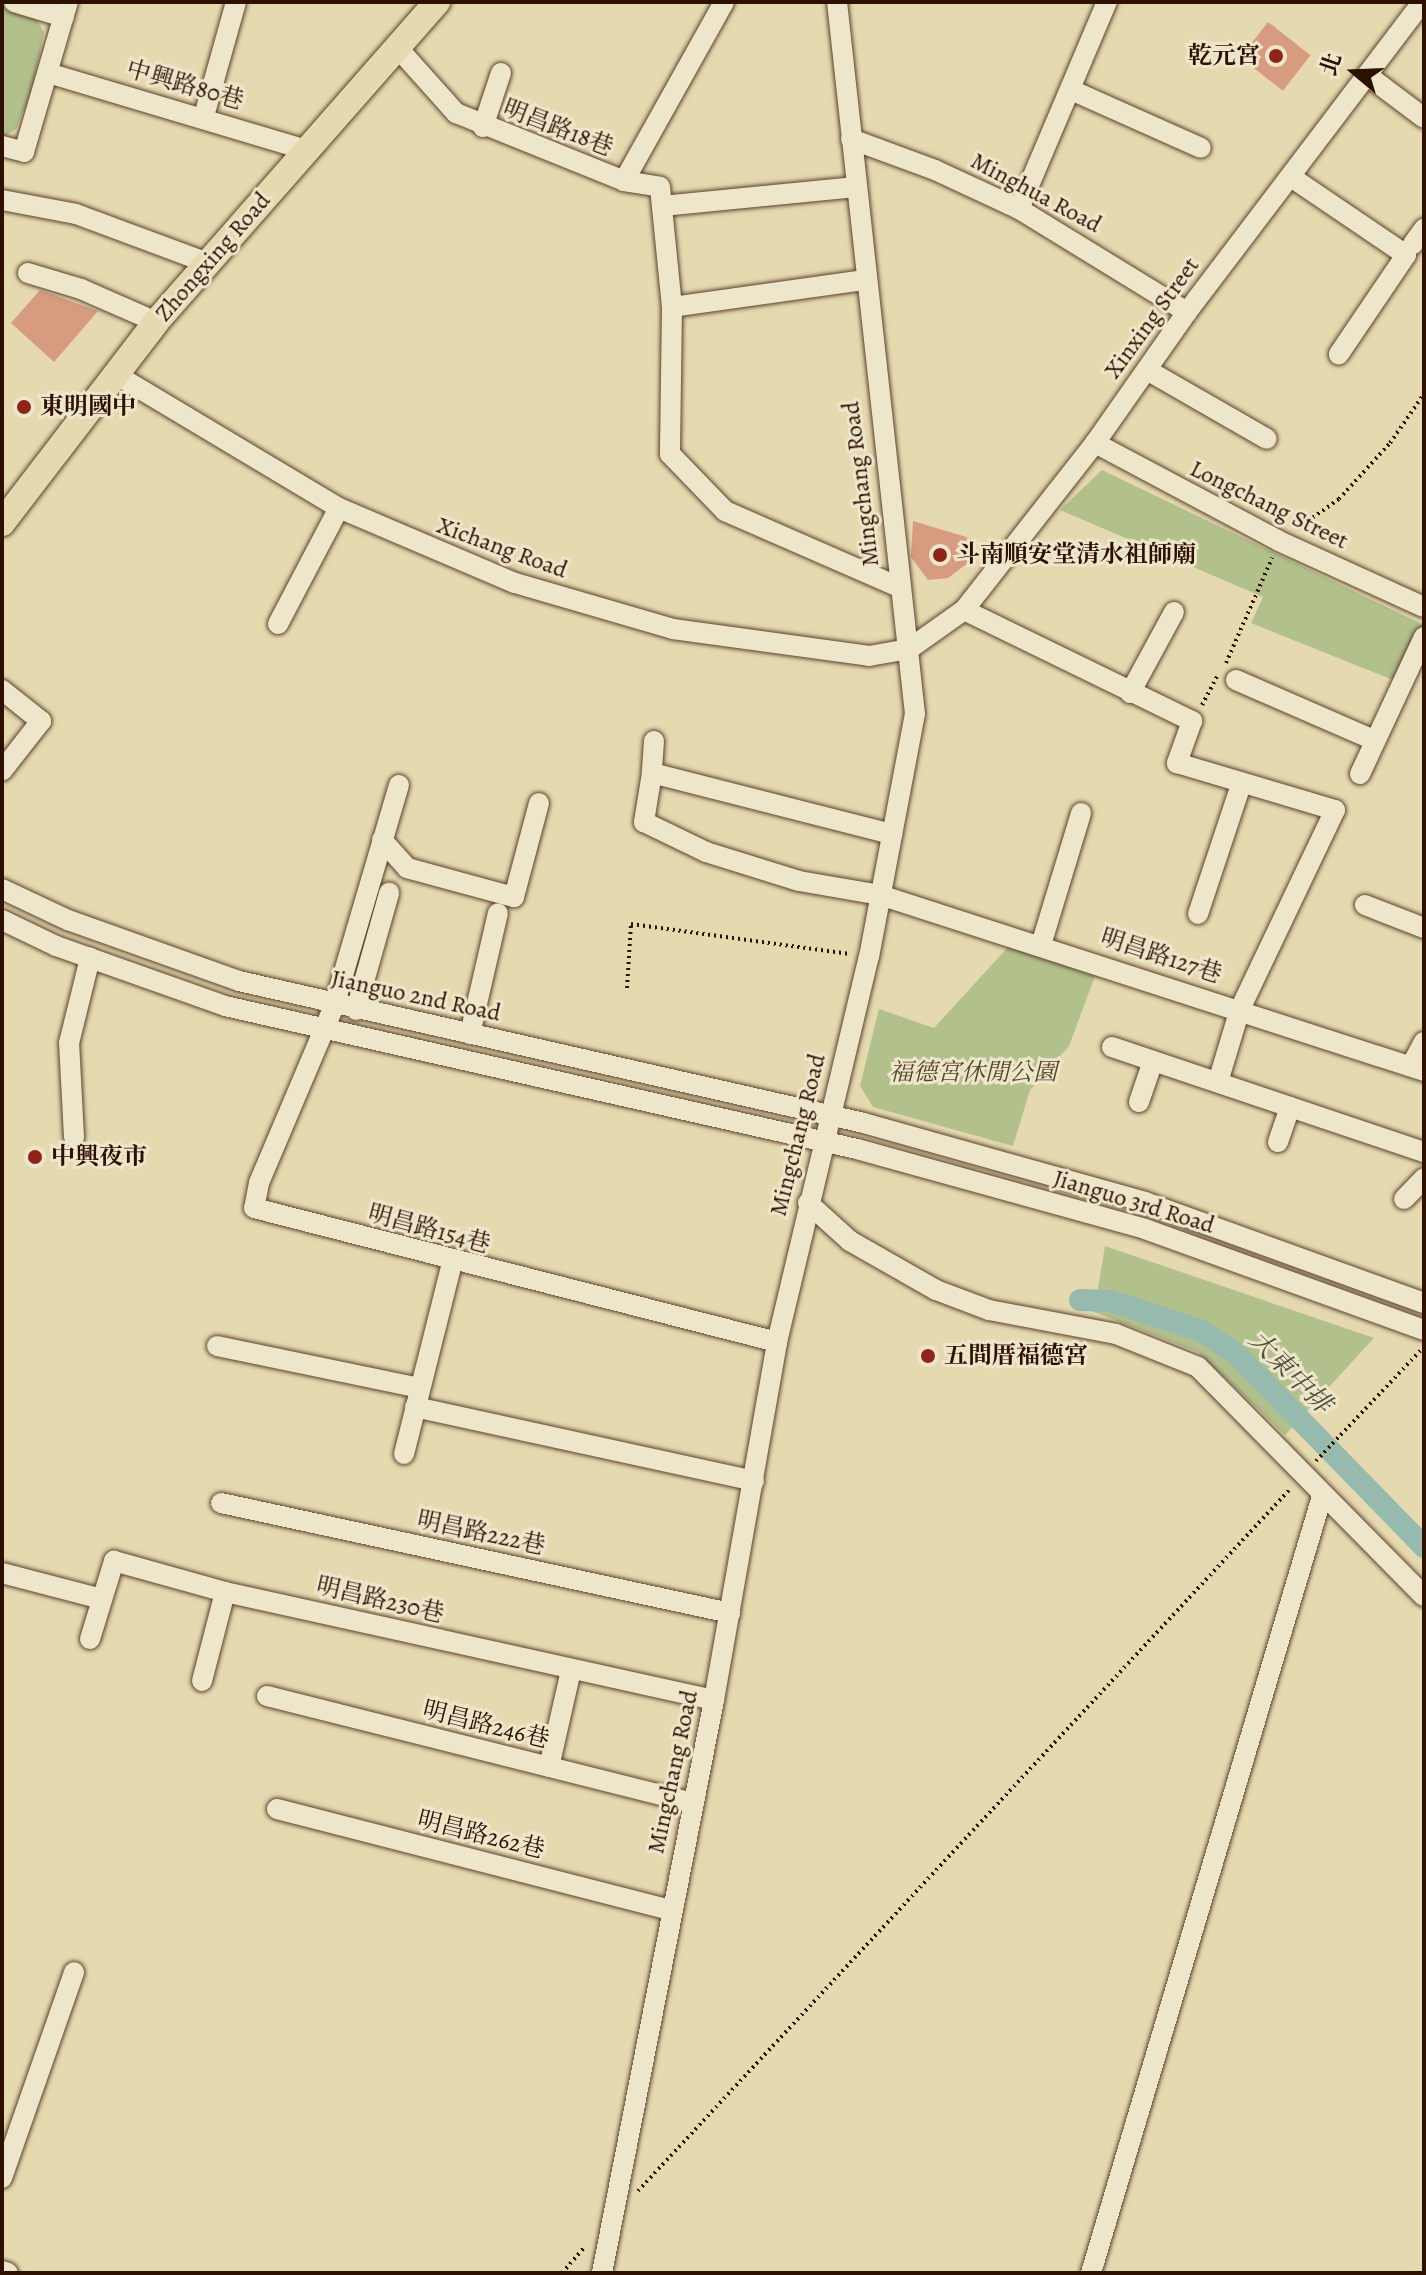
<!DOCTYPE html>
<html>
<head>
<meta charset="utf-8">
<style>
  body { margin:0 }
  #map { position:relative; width:1426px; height:2275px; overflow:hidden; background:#e5d9af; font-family:Alegreya,"Noto Serif TC",serif }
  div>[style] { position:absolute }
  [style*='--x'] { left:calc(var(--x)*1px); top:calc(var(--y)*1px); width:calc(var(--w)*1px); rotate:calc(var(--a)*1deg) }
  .green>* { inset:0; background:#b2c08c }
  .canal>* { height:22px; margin:-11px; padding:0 11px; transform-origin:11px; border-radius:11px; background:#96baad }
  .building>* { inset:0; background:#d79b7f; transform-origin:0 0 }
  .path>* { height:4px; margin-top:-2px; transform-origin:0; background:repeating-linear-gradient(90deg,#2d1000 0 2px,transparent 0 6px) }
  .roads { filter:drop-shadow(0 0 2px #5b422c) drop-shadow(0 0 2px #5b422c) }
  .minor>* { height:20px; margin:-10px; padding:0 10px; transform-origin:10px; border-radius:10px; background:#eee6cb }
  .major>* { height:26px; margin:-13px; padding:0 13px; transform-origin:13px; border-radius:13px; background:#e5d9af }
  .dots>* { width:22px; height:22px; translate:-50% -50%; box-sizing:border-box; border:4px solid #eee6cb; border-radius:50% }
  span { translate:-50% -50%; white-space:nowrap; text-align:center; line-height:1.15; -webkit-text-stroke:6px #eee6cb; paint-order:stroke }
  .poi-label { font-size:24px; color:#2d1000; font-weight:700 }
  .right { translate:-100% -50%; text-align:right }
  .left { translate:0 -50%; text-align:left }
  .street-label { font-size:24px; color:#2d1000 }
  .park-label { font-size:24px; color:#55452a; font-style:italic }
  .water-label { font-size:26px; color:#524c3d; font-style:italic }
  .frame { position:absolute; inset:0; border:4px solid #2d1000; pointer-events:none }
  .north { position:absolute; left:1314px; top:32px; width:80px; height:80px; -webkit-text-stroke:6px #eee6cb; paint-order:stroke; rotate:289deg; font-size:22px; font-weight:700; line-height:32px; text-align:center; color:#2d1000 }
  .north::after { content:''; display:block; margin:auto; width:28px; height:36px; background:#2d1000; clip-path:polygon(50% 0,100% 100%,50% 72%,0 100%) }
</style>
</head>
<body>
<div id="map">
  <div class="green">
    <i style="clip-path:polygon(2px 8px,34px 16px,44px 32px,33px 87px,16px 129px,2px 138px)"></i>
    <i style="clip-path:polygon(1102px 470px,1424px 625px,1424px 643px,1403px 684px,1251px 623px,1263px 597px,1060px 510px)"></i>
    <i style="clip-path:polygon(1009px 946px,1095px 976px,1069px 1046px,1030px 1090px,1013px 1146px,873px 1107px,860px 1086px,879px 1009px,934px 1028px)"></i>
    <i style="clip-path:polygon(1105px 1246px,1374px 1338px,1285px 1435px,1198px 1352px,1094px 1312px)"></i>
  </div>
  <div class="canal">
    <i style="--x:1080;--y:1300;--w:30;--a:2"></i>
    <i style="--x:1110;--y:1301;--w:95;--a:17.9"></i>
    <i style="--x:1200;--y:1330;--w:42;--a:33.3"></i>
    <i style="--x:1235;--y:1353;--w:271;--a:45.7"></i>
  </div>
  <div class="building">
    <i style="left:1268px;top:22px;width:54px;height:45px;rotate:38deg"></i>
    <i style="clip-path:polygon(40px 290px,98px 311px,54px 362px,11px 323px)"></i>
    <i style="clip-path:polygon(913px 521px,976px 540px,968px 563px,948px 578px,928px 580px,911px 557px)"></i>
  </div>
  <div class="path">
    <i style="--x:1298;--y:528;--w:50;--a:-35.3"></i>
    <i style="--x:1339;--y:499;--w:76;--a:-47.7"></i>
    <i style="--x:1390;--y:443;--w:60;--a:-55.2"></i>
    <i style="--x:1226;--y:663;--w:115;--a:-66.3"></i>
    <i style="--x:1202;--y:705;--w:32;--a:-62"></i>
    <i style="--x:627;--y:988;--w:64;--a:-86.4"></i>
    <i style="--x:631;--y:924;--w:221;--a:7.8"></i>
    <i style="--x:1316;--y:1461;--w:154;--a:-46.6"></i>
    <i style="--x:638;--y:2191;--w:959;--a:-47.11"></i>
    <i style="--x:562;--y:2273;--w:35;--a:-49"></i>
  </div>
  <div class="roads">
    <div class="minor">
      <i style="--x:14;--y:2;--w:52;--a:16.7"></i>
      <i style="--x:397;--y:47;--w:89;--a:48.2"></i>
      <i style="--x:456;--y:113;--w:181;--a:22"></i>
      <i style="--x:624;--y:181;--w:205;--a:-60.8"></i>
      <i style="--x:48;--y:73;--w:270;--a:16.6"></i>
      <i style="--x:1367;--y:75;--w:71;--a:37"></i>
      <i style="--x:1071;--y:90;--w:142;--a:24"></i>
      <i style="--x:204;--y:116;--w:118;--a:-74.3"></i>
      <i style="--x:483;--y:127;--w:57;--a:-71.6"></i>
      <i style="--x:851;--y:139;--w:90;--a:20.3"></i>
      <i style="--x:935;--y:170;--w:93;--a:24.9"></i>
      <i style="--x:1019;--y:209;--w:197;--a:31.5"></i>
      <i style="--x:2;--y:146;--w:23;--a:15"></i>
      <i style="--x:24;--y:152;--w:156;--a:-73.7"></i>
      <i style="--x:1291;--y:177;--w:139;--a:34.1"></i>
      <i style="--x:1406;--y:255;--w:120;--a:124.1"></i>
      <i style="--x:624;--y:181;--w:36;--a:9"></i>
      <i style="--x:660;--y:187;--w:121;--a:84.3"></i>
      <i style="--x:672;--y:307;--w:147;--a:90.8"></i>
      <i style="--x:670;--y:454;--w:79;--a:46"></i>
      <i style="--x:725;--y:511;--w:190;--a:23.6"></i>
      <i style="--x:2;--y:200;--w:75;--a:10.7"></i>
      <i style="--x:76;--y:214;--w:141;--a:20.4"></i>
      <i style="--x:662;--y:206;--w:195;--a:-5.6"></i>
      <i style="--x:1019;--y:209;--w:225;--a:-67"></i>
      <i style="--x:1413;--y:244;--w:19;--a:-54"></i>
      <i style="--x:28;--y:273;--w:55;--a:16.8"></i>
      <i style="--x:81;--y:289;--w:82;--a:23.7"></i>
      <i style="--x:672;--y:307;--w:194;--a:-8"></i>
      <i style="--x:1147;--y:370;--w:138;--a:29.9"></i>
      <i style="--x:115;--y:374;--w:261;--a:30.9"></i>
      <i style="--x:339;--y:508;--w:191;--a:23.1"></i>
      <i style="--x:515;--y:583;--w:165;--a:16.2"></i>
      <i style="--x:673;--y:629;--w:198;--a:7.8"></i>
      <i style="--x:869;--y:656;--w:41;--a:-9.9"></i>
      <i style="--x:909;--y:649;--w:67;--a:-35.3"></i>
      <i style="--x:964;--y:610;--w:212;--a:-51.9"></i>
      <i style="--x:1095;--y:443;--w:160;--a:-54.9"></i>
      <i style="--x:1187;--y:312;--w:389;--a:-52.8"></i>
      <i style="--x:1095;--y:443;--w:208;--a:28"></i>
      <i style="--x:1279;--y:541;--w:159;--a:24.5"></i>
      <i style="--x:964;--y:610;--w:254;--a:26"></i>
      <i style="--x:1192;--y:721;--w:45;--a:109.7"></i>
      <i style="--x:1177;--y:763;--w:165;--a:16.6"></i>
      <i style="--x:1335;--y:810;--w:221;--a:115.5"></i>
      <i style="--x:1240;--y:1009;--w:76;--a:106.8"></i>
      <i style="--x:278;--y:624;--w:131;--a:-62.3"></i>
      <i style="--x:1236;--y:680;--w:150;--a:23.5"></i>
      <i style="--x:2;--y:690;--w:50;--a:38.5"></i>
      <i style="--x:41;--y:721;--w:63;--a:128"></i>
      <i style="--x:1130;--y:693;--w:92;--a:-61.5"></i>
      <i style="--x:654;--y:741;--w:32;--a:94"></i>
      <i style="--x:652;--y:773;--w:248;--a:14.3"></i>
      <i style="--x:652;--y:773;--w:50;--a:99.3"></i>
      <i style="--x:644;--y:822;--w:69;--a:25.8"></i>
      <i style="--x:706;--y:852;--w:97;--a:17.3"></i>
      <i style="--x:799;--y:881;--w:82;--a:9.8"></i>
      <i style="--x:880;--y:895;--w:572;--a:17.93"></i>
      <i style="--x:1360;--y:774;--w:151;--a:-65"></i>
      <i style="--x:399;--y:785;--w:230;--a:106.4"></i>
      <i style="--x:334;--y:1006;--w:192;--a:113"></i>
      <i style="--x:259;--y:1183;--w:25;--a:101"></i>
      <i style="--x:254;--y:1208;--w:540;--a:14.37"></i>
      <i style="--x:382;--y:840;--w:38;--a:48"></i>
      <i style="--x:407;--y:868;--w:111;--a:15.2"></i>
      <i style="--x:514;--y:897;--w:97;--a:-75.1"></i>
      <i style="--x:2;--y:889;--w:73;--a:25.2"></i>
      <i style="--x:68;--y:920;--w:182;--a:19.6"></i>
      <i style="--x:239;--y:981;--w:641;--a:12.8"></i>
      <i style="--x:864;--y:1123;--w:292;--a:15.7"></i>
      <i style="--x:1145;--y:1202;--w:297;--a:19.9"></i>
      <i style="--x:1365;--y:905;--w:63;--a:21.3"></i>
      <i style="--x:1198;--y:914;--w:136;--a:-71.6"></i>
      <i style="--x:2;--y:920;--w:60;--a:25.7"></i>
      <i style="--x:56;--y:946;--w:179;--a:19.5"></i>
      <i style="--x:225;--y:1006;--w:648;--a:12.75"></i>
      <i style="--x:857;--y:1149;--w:299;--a:15.5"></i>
      <i style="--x:1145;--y:1229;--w:297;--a:19.9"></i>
      <i style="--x:1041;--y:945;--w:138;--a:-73.1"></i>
      <i style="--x:356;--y:1010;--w:122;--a:-74.2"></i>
      <i style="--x:470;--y:1034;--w:124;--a:-77"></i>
      <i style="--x:1112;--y:1047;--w:329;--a:18.6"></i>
      <i style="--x:1411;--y:1066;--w:27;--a:-62"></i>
      <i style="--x:1139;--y:1102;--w:43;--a:-71.1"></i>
      <i style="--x:74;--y:1137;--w:94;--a:-93"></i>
      <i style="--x:69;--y:1043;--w:88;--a:-76.1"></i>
      <i style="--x:1278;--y:1142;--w:37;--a:-71"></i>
      <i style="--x:1404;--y:1199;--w:29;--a:-46"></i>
      <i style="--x:808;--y:1203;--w:57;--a:42.1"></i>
      <i style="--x:850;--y:1241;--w:99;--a:29.7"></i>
      <i style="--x:936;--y:1290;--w:57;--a:20.7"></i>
      <i style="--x:989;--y:1310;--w:129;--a:10.7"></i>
      <i style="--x:1116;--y:1334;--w:88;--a:21.9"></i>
      <i style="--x:1198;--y:1367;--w:322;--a:45.4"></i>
      <i style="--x:217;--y:1346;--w:207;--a:11.7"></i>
      <i style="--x:415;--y:1407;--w:347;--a:12.3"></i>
      <i style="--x:404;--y:1454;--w:197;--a:-75.9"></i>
      <i style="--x:221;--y:1503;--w:521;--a:12.19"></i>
      <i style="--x:2;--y:1573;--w:103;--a:14.6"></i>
      <i style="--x:90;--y:1639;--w:82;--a:-72.9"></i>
      <i style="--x:114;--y:1561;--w:115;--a:15.6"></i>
      <i style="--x:225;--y:1592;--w:501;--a:12.45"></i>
      <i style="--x:202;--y:1681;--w:92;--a:-75.5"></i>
      <i style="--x:267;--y:1696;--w:438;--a:14.1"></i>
      <i style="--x:549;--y:1767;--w:99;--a:-77.2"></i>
      <i style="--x:277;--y:1809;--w:407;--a:14.4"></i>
      <i style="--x:2;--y:2178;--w:218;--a:-70.7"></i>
      <i style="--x:2;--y:2271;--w:6;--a:18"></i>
      <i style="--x:602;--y:2273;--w:584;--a:-78.94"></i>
      <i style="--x:714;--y:1700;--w:364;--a:-80"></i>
      <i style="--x:777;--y:1342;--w:396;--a:-76.6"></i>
      <i style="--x:869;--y:957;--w:247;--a:-79.3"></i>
      <i style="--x:915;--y:714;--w:716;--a:-96.25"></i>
      <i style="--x:1091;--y:2273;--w:811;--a:-73.44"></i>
    </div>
    <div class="major">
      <i style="--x:2;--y:523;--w:253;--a:-52.5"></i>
      <i style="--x:156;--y:322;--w:426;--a:-48.7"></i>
    </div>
  </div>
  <div class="dots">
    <i style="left:1276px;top:56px;background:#8f2418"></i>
    <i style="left:24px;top:407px;background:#8f2418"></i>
    <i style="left:940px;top:555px;background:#8f2418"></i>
    <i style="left:35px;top:1157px;background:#8f2418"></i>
    <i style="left:928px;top:1356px;background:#8f2418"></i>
  </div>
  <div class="poi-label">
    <span class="right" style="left:1260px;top:56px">乾元宮</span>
    <span class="left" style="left:40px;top:407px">東明國中</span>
    <span class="left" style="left:956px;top:555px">斗南順安堂清水祖師廟</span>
    <span class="left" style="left:51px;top:1157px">中興夜市</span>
    <span class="left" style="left:944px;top:1356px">五間厝福德宮</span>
  </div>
  <div class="street-label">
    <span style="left:185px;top:85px;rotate:16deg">中興路80巷</span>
    <span style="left:558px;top:128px;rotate:21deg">明昌路18巷</span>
    <span style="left:1036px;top:193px;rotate:28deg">Minghua Road</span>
    <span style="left:213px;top:257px;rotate:-49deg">Zhongxing Road</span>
    <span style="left:1152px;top:318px;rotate:-54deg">Xinxing Street</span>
    <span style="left:861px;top:484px;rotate:-97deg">Mingchang Road</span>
    <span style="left:1269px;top:505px;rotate:26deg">Longchang Street</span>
    <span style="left:502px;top:548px;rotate:20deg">Xichang Road</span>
    <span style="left:1161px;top:956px;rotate:18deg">明昌路127巷</span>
    <span style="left:416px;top:996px;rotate:12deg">Jianguo 2nd Road</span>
    <span style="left:798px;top:1135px;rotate:-76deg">Mingchang Road</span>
    <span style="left:1134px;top:1202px;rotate:17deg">Jianguo 3rd Road</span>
    <span style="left:429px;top:1229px;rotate:15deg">明昌路154巷</span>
    <span style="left:481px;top:1533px;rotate:12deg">明昌路222巷</span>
    <span style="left:380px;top:1600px;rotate:13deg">明昌路230巷</span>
    <span style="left:486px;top:1725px;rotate:14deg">明昌路246巷</span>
    <span style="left:673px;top:1772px;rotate:-78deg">Mingchang Road</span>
    <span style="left:481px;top:1835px;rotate:14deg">明昌路262巷</span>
  </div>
  <div class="park-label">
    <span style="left:973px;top:1073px">福德宮休閒公園</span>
  </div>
  <div class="water-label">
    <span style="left:1290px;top:1372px;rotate:45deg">大東中排</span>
  </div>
  <div class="frame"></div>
  <div class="north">北</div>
</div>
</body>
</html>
